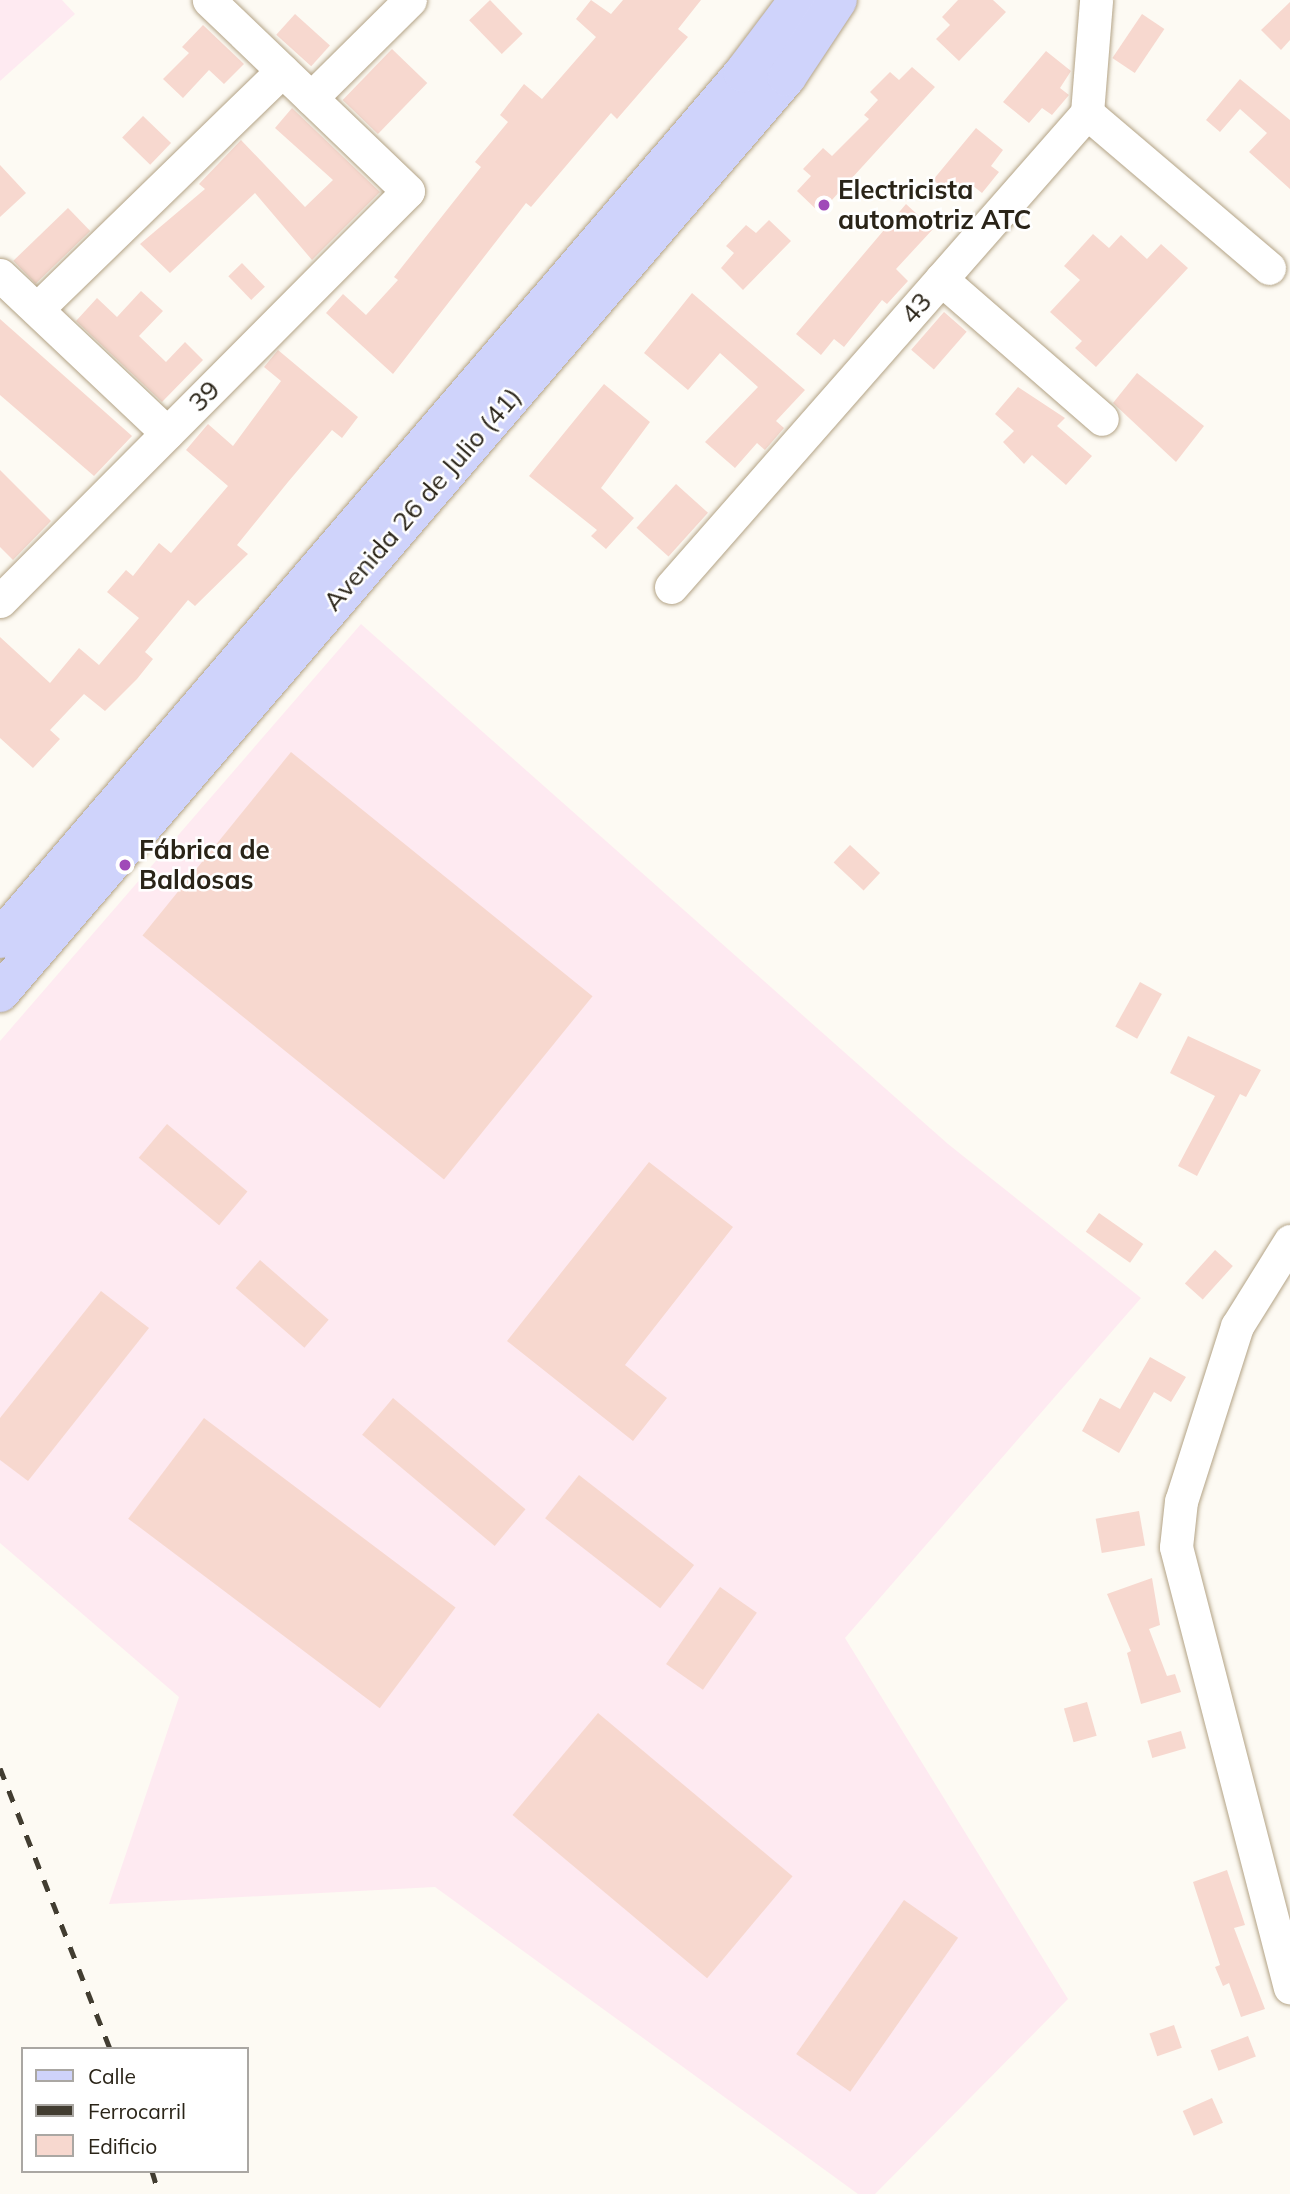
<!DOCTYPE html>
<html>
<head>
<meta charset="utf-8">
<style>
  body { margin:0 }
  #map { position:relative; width:1290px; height:2194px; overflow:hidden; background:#fdfaf3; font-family:Mulish,sans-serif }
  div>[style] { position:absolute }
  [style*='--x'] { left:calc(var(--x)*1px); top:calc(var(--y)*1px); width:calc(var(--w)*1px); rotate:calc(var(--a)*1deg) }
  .industrial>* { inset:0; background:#feeaf1 }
  .building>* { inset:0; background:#f7d8cf; transform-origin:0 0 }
  .roads { filter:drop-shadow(0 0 2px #b3a386) drop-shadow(0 0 2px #b3a386) }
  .minor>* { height:33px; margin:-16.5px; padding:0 16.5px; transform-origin:16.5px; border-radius:16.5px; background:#fff }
  .major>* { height:38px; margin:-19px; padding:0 19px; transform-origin:19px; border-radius:19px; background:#cfd3fb }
  .rail>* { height:5px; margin-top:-2.5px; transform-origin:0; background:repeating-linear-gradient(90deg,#423d31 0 12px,transparent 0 24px) }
  .dots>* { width:19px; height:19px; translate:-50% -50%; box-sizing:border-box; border:4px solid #fff; border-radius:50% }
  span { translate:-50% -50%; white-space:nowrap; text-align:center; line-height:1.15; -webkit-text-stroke:5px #fff; paint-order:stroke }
  .poi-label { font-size:26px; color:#2a2418; font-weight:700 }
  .left { translate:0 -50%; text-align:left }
  .street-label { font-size:26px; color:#2a2418 }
  .legend { position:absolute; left:21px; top:2047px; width:228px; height:126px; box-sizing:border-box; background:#fff; border:2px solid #aaa7a3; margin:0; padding:9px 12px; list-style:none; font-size:21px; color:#2a2418 }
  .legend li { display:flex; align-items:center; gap:14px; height:35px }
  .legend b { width:35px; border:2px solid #aaa7a3 }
</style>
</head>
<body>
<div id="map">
  <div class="industrial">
    <i style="clip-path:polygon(0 0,62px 0,75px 14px,0 81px)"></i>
    <i style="clip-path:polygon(361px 624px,948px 1144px,1141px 1298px,845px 1638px,1068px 1999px,875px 2194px,858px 2194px,435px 1887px,109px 1904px,179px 1697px,0 1543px,0 1041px)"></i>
  </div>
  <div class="building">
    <i style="left:490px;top:0;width:47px;height:29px;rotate:46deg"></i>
    <i style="clip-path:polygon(591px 0,611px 14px,623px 0,701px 0,678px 29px,688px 37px,617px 119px,611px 113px,531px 207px,526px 203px,393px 374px,326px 313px,343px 294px,366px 315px,398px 280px,394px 277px,481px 167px,475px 162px,508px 122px,500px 115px,524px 84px,542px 99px,596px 37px,576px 19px)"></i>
    <i style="clip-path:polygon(958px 0,993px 0,1006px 12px,959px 61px,936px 39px,950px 25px,942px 17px)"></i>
    <i style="clip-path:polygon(1290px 2px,1290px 40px,1281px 50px,1261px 30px)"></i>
    <i style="left:295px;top:14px;width:47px;height:28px;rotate:42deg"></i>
    <i style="left:1142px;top:14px;width:27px;height:53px;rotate:34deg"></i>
    <i style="clip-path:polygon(203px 25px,244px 64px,224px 84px,209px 70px,183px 98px,163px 79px,189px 53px,182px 47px)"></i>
    <i style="left:392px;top:49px;width:49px;height:71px;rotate:44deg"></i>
    <i style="clip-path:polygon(1046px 51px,1071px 71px,1060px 88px,1069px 95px,1052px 115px,1042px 108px,1029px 123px,1003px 102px)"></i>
    <i style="clip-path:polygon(912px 67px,935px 87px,820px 213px,797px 191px,811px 176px,803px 169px,823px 148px,832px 156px,869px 119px,864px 115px,878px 100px,870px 92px,890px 72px,899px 80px)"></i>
    <i style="clip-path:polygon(1240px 79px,1290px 120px,1290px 189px,1249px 152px,1267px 133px,1240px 109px,1220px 132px,1206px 120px)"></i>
    <i style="clip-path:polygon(292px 108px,380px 192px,312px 260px,255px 193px,170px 273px,140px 244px,205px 189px,199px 184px,241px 140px,305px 207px,333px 180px,275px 128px)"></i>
    <i style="left:143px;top:116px;width:39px;height:30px;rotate:44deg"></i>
    <i style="clip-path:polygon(976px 128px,1003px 150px,991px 166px,999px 172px,982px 193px,972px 185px,959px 200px,933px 180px)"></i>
    <i style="clip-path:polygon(0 165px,26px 193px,0 217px)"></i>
    <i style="clip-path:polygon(906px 204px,933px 229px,896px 269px,908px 281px,887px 304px,882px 300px,844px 347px,834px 339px,821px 355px,796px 334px)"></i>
    <i style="left:68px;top:208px;width:32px;height:76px;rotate:46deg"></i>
    <i style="clip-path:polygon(769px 220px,791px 241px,743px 290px,721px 268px,734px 253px,726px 246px,746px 225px,756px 233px)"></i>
    <i style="clip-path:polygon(1093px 234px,1109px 248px,1121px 235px,1147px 259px,1161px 244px,1188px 268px,1096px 367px,1075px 348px,1082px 341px,1050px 312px,1080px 280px,1064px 266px)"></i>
    <i style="left:242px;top:263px;width:33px;height:19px;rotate:46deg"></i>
    <i style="clip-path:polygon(141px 291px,163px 311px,139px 336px,166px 362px,185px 342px,203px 360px,162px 402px,76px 321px,97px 298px,117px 317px)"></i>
    <i style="clip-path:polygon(692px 293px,805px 390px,776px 421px,784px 428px,765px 450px,757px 443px,735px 468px,705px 442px,758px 387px,720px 353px,688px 390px,644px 353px)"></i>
    <i style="left:944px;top:312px;width:30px;height:50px;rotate:41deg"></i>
    <i style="clip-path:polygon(0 319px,132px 436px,94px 476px,0 395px)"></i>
    <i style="clip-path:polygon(278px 350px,358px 417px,342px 438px,332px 430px,288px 482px,237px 545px,248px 554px,195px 606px,188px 600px,145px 652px,153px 659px,137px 679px,105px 711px,84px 694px,50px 730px,60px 739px,33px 768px,0 738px,0 637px,50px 683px,79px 648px,99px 665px,139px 618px,107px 592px,126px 570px,133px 576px,159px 543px,171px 553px,228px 486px,186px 450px,208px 424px,233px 446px,281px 381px,264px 367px)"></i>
    <i style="clip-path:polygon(1137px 373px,1204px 426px,1176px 462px,1113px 403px)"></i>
    <i style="clip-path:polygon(604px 384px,650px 422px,601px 488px,634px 518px,606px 549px,591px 536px,597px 530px,529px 476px)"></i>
    <i style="clip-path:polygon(1018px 387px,1065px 418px,1057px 426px,1092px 456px,1066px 485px,1032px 455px,1024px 464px,1003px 442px,1014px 431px,995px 414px)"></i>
    <i style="clip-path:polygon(0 470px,51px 521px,13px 560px,0 547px)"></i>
    <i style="left:676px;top:484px;width:43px;height:59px;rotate:42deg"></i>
    <i style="left:291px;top:752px;width:388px;height:236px;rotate:39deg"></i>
    <i style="left:850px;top:845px;width:41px;height:24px;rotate:43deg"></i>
    <i style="left:1140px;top:982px;width:25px;height:51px;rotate:29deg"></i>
    <i style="clip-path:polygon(1188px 1036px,1261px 1070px,1246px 1097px,1240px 1094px,1197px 1176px,1178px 1166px,1215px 1096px,1170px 1073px)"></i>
    <i style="left:167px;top:1124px;width:105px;height:44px;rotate:40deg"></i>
    <i style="clip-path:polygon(649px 1162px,733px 1227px,625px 1365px,667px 1398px,633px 1441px,507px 1341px)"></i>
    <i style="left:1099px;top:1213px;width:54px;height:23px;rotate:35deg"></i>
    <i style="left:1215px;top:1250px;width:24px;height:45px;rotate:42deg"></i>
    <i style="left:260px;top:1260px;width:91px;height:37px;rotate:41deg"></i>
    <i style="clip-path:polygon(101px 1291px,149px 1328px,28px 1481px,0 1460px,0 1418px)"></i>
    <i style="clip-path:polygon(1150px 1357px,1186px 1377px,1171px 1402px,1154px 1392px,1119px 1453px,1082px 1431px,1100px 1398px,1120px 1409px)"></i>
    <i style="left:393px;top:1398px;width:173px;height:48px;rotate:40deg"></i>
    <i style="left:204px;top:1418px;width:315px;height:126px;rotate:37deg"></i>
    <i style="left:579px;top:1475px;width:146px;height:55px;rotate:38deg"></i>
    <i style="left:1139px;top:1511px;width:35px;height:44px;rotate:80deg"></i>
    <i style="clip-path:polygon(1152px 1578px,1160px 1625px,1149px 1629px,1167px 1676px,1175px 1674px,1181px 1692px,1141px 1704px,1127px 1653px,1131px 1651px,1107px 1594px)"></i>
    <i style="left:720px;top:1587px;width:45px;height:94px;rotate:35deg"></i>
    <i style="left:1087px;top:1702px;width:35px;height:24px;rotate:74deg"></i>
    <i style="left:598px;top:1713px;width:254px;height:133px;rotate:40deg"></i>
    <i style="left:1181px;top:1731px;width:18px;height:35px;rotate:74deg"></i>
    <i style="clip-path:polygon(1227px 1870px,1245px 1925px,1234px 1928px,1265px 2009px,1241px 2017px,1229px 1983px,1223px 1986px,1215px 1967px,1220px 1965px,1193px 1882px)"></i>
    <i style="left:904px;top:1900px;width:66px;height:188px;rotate:35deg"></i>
    <i style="left:1174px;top:2025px;width:24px;height:26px;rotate:71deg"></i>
    <i style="left:1248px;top:2036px;width:22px;height:40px;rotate:69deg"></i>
    <i style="left:1212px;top:2098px;width:27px;height:32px;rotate:66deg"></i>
  </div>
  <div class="roads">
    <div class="minor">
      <i style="--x:311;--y:98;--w:139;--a:-44.7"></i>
      <i style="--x:1087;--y:113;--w:239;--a:40.4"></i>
      <i style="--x:0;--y:275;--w:230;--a:43.4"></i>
      <i style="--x:941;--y:279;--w:213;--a:41"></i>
      <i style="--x:37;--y:309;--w:342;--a:-44.2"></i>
      <i style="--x:671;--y:587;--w:631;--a:-48.73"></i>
      <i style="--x:1087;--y:113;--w:113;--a:-85.4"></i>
      <i style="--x:0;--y:601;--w:578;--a:-45.14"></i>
      <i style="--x:408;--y:191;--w:276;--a:-136.2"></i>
      <i style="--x:1290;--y:1241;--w:100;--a:121.9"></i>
      <i style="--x:1237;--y:1326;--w:184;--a:107.7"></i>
      <i style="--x:1181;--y:1501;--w:46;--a:96.2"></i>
      <i style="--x:1176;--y:1547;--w:455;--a:75.5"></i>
    </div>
    <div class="major">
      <i style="--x:0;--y:939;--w:1141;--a:-49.37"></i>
      <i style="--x:743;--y:73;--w:91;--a:-53"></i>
      <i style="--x:0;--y:993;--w:1208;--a:-49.33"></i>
      <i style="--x:787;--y:77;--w:92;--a:-56.5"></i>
    </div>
  </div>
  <div class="rail">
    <i style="--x:0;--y:1768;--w:302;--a:68.6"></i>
    <i style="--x:152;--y:2171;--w:24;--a:73"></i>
  </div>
  <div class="dots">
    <i style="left:824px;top:205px;background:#a04ab8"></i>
    <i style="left:125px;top:865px;background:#a04ab8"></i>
  </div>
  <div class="poi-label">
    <span class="left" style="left:838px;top:205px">Electricista<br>automotriz ATC</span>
    <span class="left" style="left:139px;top:865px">Fábrica de<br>Baldosas</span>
  </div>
  <div class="street-label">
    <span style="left:916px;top:308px;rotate:-49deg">43</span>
    <span style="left:204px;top:396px;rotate:-45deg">39</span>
    <span style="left:422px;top:499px;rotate:-49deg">Avenida 26 de Julio (41)</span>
  </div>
  <ul class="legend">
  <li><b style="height:9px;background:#cfd3fb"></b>Calle</li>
  <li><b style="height:9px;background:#423d31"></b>Ferrocarril</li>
  <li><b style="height:19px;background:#f7d8cf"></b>Edificio</li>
  </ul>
</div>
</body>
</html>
